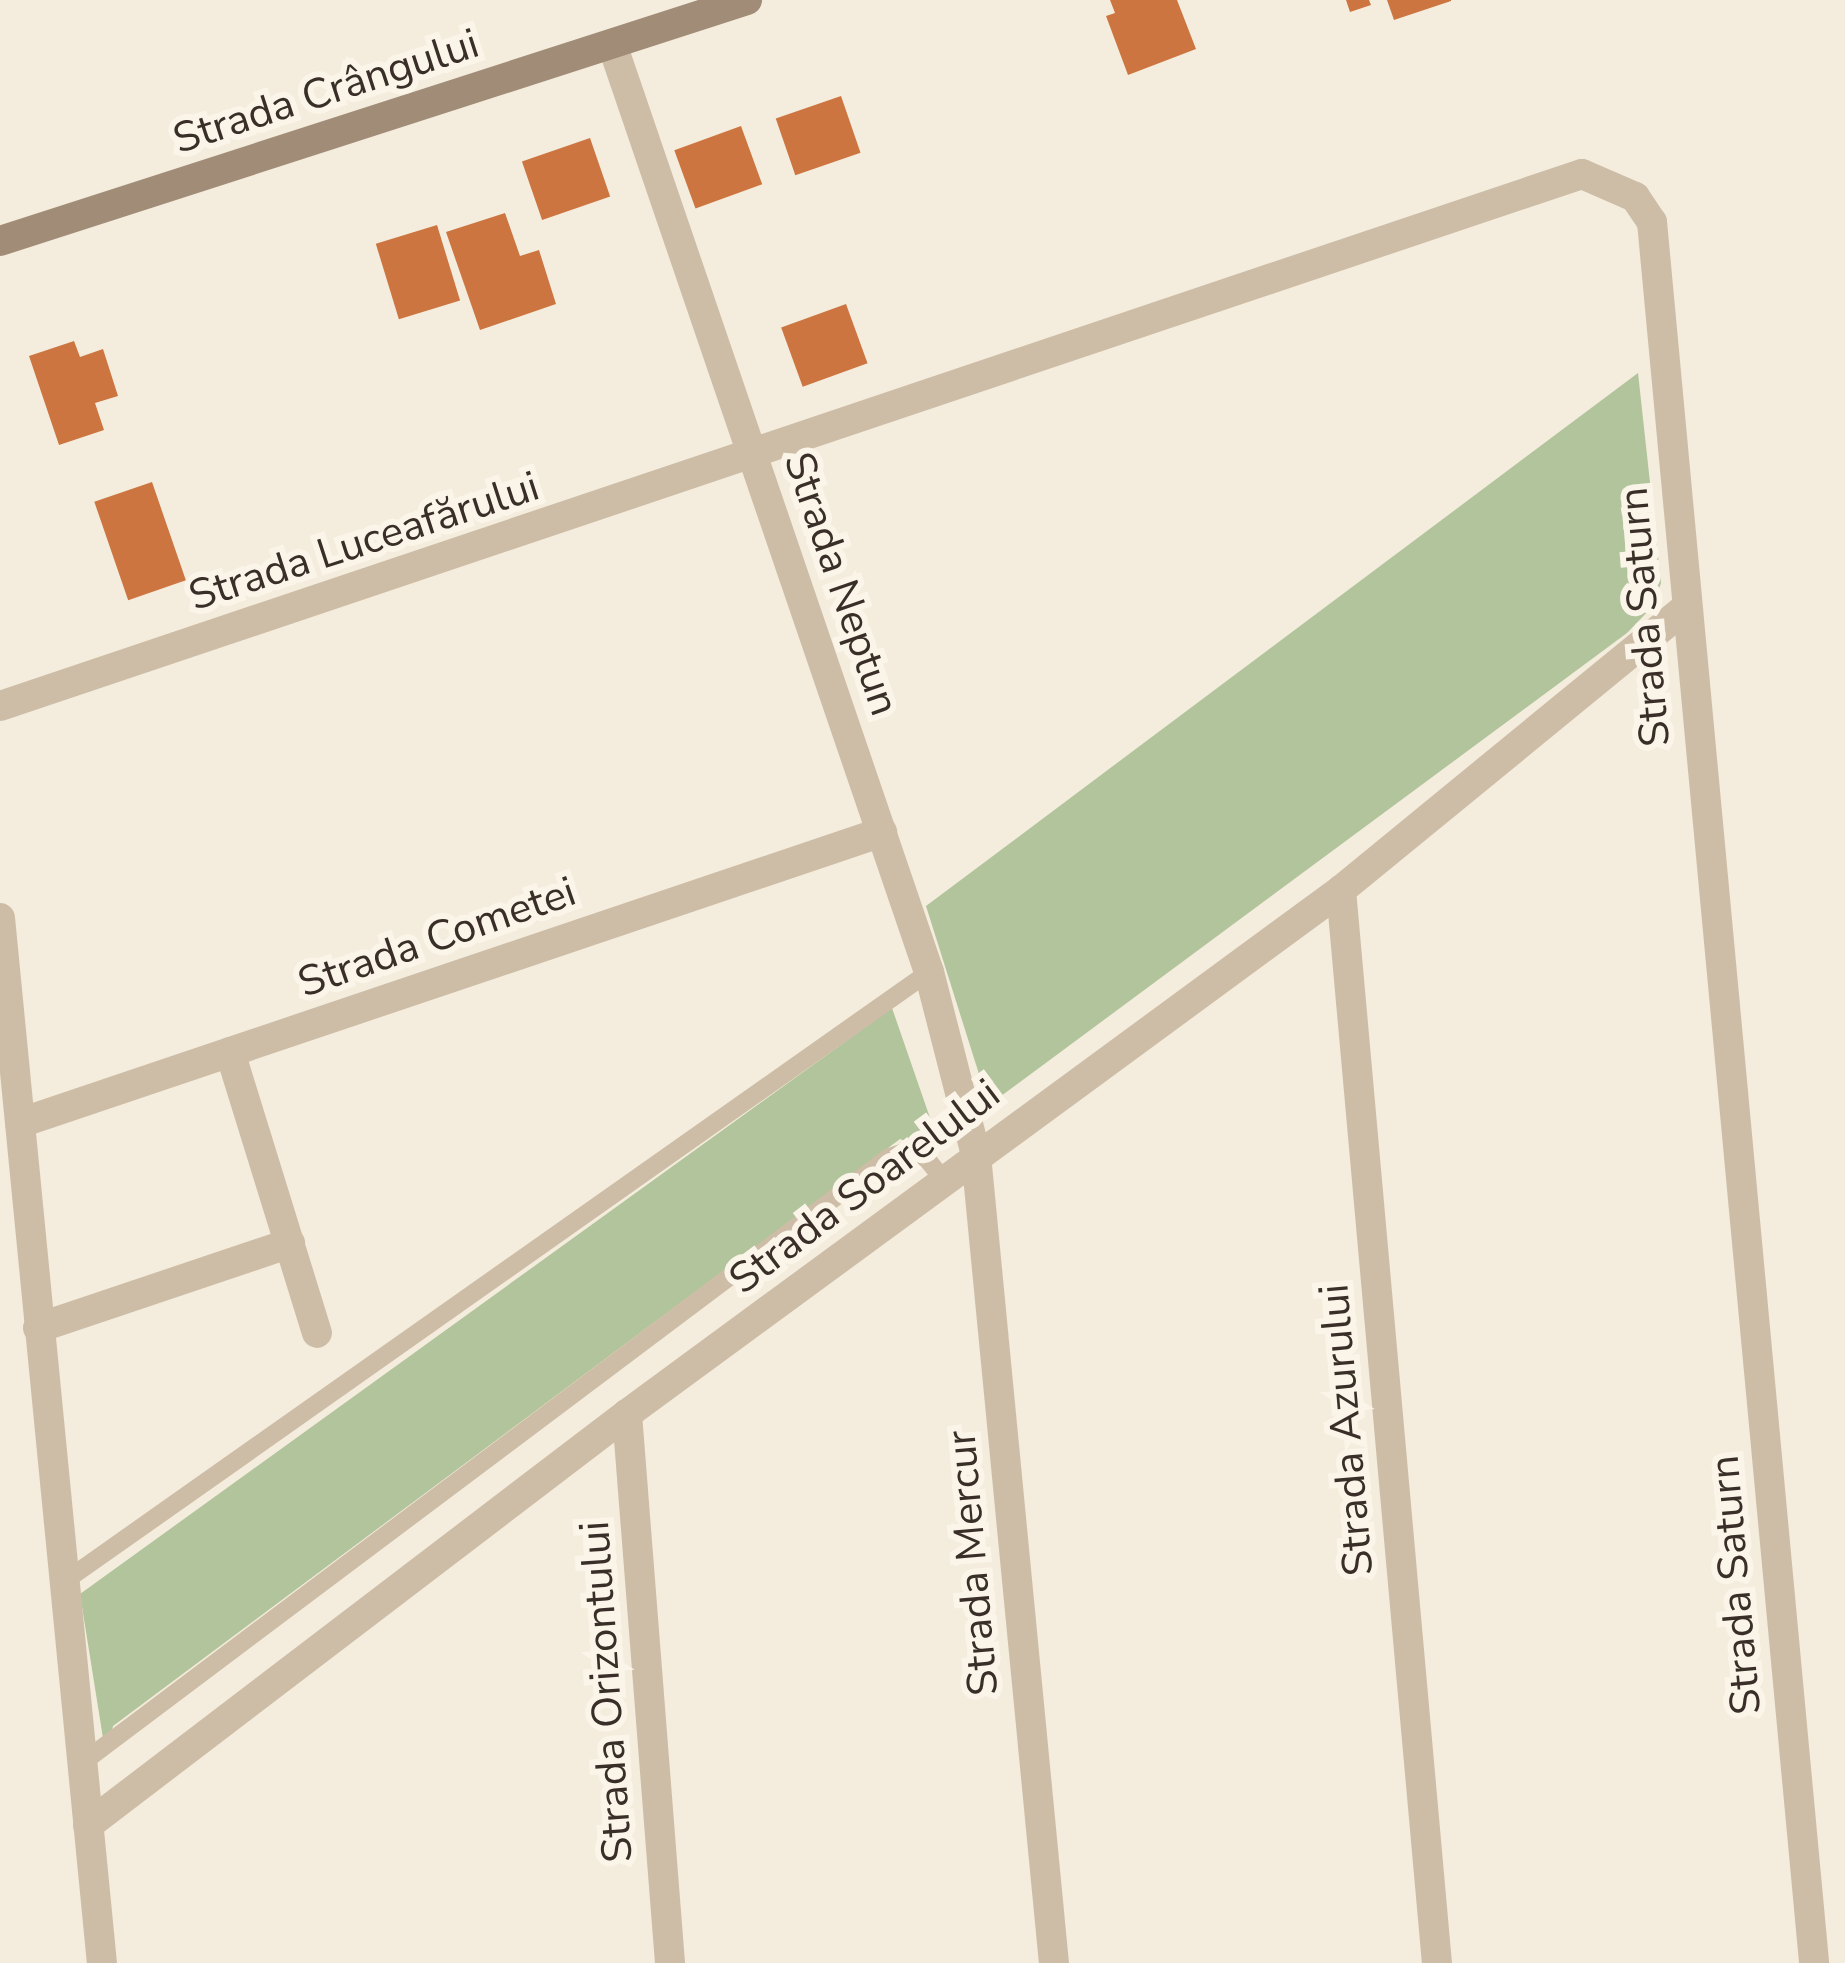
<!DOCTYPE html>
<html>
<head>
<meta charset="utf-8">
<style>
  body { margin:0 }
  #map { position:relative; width:1845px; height:1963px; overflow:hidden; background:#f4ecdc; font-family:"Nunito Sans",sans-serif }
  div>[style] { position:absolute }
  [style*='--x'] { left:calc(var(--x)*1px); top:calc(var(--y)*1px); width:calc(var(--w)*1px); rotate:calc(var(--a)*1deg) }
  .green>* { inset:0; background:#b1c49b }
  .building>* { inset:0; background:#cd7541; transform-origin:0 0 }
  .lane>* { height:18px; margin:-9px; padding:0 9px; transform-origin:9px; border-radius:9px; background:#cdbda7 }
  .street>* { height:30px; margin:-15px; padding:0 15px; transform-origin:15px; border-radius:15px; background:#cdbda7 }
  .secondary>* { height:30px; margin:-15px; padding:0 15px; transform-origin:15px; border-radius:15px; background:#a18c78 }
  span { translate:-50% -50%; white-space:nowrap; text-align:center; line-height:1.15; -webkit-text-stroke:12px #fbf5e9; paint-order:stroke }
  .street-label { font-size:42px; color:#392f28 }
</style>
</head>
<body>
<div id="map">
  <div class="green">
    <i style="clip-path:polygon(1638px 373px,1661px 583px,1653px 606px,1627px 633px,997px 1099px,985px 1093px,926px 906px)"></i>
    <i style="clip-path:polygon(892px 1008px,938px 1141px,928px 1149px,900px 1139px,113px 1726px,106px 1757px,80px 1594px)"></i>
  </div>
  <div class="building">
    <i style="clip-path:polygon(1110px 0,1177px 0,1196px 49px,1128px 75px,1106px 16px,1115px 13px)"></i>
    <i style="clip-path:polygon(1346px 0,1369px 0,1371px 5px,1350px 12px)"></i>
    <i style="clip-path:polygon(1387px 0,1451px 0,1451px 1px,1394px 20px)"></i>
    <i style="left:841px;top:96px;width:60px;height:69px;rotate:71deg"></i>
    <i style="left:741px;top:126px;width:62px;height:71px;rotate:70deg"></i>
    <i style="left:590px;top:138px;width:62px;height:72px;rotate:71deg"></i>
    <i style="clip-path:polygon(505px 213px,520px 256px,539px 250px,556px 304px,480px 330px,446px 232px)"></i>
    <i style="left:437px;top:225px;width:79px;height:64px;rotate:73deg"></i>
    <i style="left:846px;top:304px;width:63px;height:69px;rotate:70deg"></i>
    <i style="clip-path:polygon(74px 341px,80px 357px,103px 349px,118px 396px,95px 403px,104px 430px,59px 445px,29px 356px)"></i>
    <i style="left:152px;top:482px;width:104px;height:61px;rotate:71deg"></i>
  </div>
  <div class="lane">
    <i style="--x:65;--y:1581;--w:1057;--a:-35.18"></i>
    <i style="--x:82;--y:1763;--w:1009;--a:-36.9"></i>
    <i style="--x:889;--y:1157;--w:20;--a:-18"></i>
    <i style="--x:908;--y:1151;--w:19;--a:21"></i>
    <i style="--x:926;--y:1158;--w:32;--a:51"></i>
  </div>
  <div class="street">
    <i style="--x:612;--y:44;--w:981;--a:71.14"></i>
    <i style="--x:929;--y:972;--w:189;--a:75.6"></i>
    <i style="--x:976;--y:1155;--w:812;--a:84.49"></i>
    <i style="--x:0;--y:706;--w:1669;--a:-18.59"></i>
    <i style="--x:1582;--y:174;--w:58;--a:23.5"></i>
    <i style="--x:1635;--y:197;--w:30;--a:56"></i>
    <i style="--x:1652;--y:222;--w:1749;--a:84.68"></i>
    <i style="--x:1341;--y:890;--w:1077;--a:84.89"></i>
    <i style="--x:0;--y:918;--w:1050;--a:84.43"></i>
    <i style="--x:230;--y:1052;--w:294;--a:72.8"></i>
    <i style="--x:20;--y:1123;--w:910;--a:-18.65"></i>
    <i style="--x:38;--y:1328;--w:266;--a:-18.6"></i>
    <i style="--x:627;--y:1414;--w:551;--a:85.52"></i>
    <i style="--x:88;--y:1825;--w:678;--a:-37.33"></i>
    <i style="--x:627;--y:1414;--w:886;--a:-36.27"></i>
    <i style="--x:1341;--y:890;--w:446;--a:-39.3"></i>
  </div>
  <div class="secondary">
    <i style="--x:0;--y:241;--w:785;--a:-17.88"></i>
  </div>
  <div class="street-label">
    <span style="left:326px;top:92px;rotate:-18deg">Strada Crângului</span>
    <span style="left:364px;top:542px;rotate:-18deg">Strada Luceafărului</span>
    <span style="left:841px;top:584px;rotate:71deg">Strada Neptun</span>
    <span style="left:1645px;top:617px;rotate:-95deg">Strada Saturn</span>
    <span style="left:437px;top:938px;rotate:-19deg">Strada Cometei</span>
    <span style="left:865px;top:1187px;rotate:-37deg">Strada Soarelului</span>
    <span style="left:1347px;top:1430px;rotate:-95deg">Strada Azurului</span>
    <span style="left:973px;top:1563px;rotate:-95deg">Strada Mercur</span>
    <span style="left:1736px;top:1585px;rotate:-95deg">Strada Saturn</span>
    <span style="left:607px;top:1692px;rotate:-94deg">Strada Orizontului</span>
  </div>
</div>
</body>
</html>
